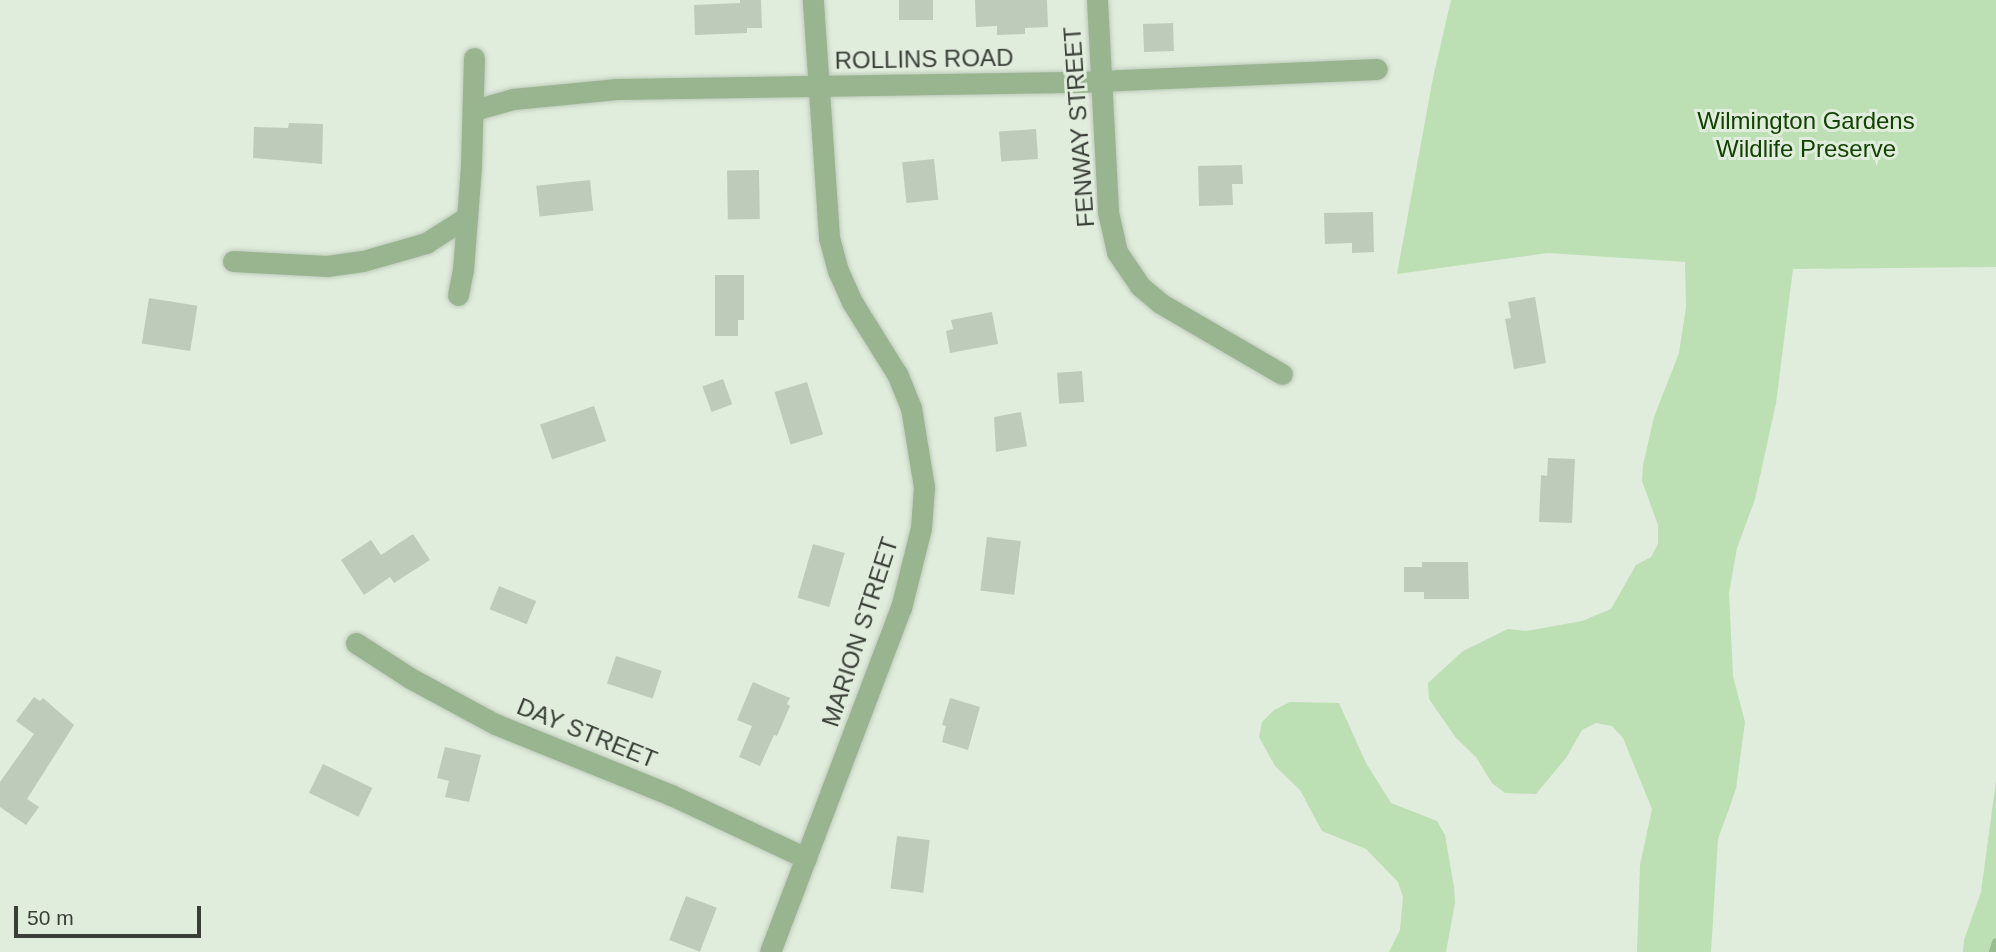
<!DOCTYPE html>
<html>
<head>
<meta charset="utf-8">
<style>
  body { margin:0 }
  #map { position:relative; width:1996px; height:952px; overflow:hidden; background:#e0eddc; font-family:Helvetica,sans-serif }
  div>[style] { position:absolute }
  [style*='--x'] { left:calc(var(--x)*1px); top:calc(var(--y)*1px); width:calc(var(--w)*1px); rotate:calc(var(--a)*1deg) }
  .green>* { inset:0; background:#bcdfb3 }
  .stream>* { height:8px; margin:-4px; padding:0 4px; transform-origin:4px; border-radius:4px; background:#98bd8e }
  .building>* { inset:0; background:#becbba; transform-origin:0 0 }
  .roads { filter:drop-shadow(0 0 2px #bfcabb) drop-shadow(0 0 2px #bfcabb) }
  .street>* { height:21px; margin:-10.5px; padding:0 10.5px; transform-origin:10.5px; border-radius:10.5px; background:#98b590 }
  span { translate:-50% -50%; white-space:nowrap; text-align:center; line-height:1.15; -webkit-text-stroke:6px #e0eddc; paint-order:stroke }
  .street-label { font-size:24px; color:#393e37 }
  .park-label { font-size:24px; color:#124200 }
  .scale { position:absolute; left:14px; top:906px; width:187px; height:32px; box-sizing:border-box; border:4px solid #393e37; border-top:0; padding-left:9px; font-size:21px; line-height:24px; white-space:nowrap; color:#393e37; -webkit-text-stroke:5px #e0eddc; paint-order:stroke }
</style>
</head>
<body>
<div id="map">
  <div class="green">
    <i style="clip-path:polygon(1451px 0,1996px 0,1996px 267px,1793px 269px,1776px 403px,1755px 499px,1737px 548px,1729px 593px,1733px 676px,1745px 722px,1736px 789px,1718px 839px,1711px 952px,1637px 952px,1640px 865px,1652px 809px,1623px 738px,1612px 726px,1596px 723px,1582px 730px,1566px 758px,1536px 794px,1505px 793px,1492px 783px,1476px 757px,1456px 738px,1429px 699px,1428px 683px,1463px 651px,1508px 629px,1526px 631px,1582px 621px,1611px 609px,1636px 565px,1651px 557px,1658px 544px,1658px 525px,1642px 481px,1643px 465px,1654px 417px,1679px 353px,1686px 307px,1685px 262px,1548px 253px,1397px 274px,1433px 78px)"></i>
    <i style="clip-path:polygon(1290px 702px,1339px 703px,1366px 763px,1391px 803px,1437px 821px,1445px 835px,1454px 887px,1455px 903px,1446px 952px,1389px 952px,1400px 930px,1403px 897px,1398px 882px,1366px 849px,1322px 831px,1300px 790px,1275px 766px,1259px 737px,1262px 722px,1274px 710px)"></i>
    <i style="clip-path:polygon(1996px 781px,1996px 952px,1963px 952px,1964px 940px,1981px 892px)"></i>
  </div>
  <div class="stream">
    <i style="--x:1993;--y:952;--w:10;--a:-73"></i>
  </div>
  <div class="building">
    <i style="clip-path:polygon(740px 0,761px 0,762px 28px,747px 28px,747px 33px,695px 35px,694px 5px,740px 3px)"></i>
    <i style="left:899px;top:0;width:34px;height:20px"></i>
    <i style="clip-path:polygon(975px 0,1047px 0,1048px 27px,1025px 28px,1025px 34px,997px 35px,997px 26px,976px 27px)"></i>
    <i style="left:1173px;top:23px;width:28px;height:30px;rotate:88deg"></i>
    <i style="clip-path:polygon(289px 123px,323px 124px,322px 164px,253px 158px,254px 127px,288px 128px)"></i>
    <i style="left:1036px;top:129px;width:30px;height:37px;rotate:86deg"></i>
    <i style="left:934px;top:159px;width:41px;height:32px;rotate:84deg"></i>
    <i style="clip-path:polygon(1242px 165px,1243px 184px,1232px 184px,1233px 205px,1199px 206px,1198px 166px)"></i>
    <i style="left:759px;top:170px;width:49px;height:32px;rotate:89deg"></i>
    <i style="left:590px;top:180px;width:31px;height:54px;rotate:84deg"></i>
    <i style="clip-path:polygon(1373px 212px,1374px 252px,1352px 253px,1352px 243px,1325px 244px,1324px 213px)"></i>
    <i style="clip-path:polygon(715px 275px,744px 275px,744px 320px,738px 320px,738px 336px,715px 336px)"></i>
    <i style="clip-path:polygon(1535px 297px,1546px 363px,1514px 369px,1505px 319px,1511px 318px,1508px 302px)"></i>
    <i style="left:149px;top:298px;width:49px;height:46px;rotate:9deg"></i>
    <i style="clip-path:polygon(992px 312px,998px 344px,950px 353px,946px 331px,953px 329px,951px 320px)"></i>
    <i style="left:1082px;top:371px;width:31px;height:25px;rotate:86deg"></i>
    <i style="left:723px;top:379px;width:27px;height:22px;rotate:70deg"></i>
    <i style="left:807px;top:382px;width:55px;height:34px;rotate:73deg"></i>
    <i style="left:594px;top:406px;width:37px;height:57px;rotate:71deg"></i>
    <i style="clip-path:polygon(1021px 412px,1027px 446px,996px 452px,994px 417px)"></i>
    <i style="clip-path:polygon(1548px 458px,1575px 459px,1572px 523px,1539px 522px,1541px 475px,1547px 476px)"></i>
    <i style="clip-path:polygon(413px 534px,430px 560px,394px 583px,390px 577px,364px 595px,341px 560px,371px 540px,381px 555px)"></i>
    <i style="left:987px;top:537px;width:34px;height:54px;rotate:7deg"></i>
    <i style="left:813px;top:544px;width:33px;height:56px;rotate:16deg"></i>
    <i style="clip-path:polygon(1422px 562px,1468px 562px,1469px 599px,1424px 599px,1424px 592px,1404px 592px,1404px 567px,1422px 567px)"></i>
    <i style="left:499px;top:586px;width:40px;height:25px;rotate:22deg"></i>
    <i style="left:616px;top:656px;width:48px;height:29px;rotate:18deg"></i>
    <i style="clip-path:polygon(753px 682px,790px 698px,787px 704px,790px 706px,777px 736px,774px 735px,760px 766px,739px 757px,752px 726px,737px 720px)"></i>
    <i style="clip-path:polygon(34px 697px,40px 701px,43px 698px,74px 725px,27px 799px,39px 807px,26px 825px,0 807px,0 782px,34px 734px,16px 721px)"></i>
    <i style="clip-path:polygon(950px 698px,980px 707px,968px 750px,942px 742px,946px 726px,942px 725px)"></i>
    <i style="clip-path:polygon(445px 747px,481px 755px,469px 802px,445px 797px,449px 781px,437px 778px)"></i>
    <i style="left:323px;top:764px;width:55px;height:32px;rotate:26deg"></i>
    <i style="left:897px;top:836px;width:33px;height:53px;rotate:7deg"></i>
    <i style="left:686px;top:896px;width:33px;height:47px;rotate:21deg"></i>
  </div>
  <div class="roads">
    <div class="street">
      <i style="--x:1097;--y:0;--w:212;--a:87"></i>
      <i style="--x:1108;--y:212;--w:41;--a:77.3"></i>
      <i style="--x:1117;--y:252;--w:41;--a:55.9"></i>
      <i style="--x:1140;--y:286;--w:26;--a:40"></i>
      <i style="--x:1160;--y:303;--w:141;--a:30.2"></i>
      <i style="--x:474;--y:110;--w:41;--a:-15.8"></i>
      <i style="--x:513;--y:99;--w:104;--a:-5.5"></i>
      <i style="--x:617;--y:89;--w:483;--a:-0.9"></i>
      <i style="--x:1100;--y:81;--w:277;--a:-2.5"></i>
      <i style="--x:233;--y:261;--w:94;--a:3"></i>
      <i style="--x:327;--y:266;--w:36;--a:-8"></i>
      <i style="--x:363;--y:261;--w:66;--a:-15.9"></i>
      <i style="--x:426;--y:243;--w:49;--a:-32.4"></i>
      <i style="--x:458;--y:295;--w:25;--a:-79"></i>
      <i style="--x:463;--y:270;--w:105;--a:-85.6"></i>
      <i style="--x:471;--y:165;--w:107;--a:-88.4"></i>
      <i style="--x:356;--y:643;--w:64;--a:32.9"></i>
      <i style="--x:410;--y:678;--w:97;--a:28.4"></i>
      <i style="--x:495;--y:724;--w:190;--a:22"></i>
      <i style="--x:671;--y:795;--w:149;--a:25"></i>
      <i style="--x:770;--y:952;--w:368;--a:-69.2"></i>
      <i style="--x:901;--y:608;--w:82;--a:-76"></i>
      <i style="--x:921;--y:528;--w:41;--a:-85.8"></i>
      <i style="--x:924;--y:487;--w:80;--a:-99.3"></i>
      <i style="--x:911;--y:408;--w:37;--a:-112"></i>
      <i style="--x:897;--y:374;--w:85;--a:-122"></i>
      <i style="--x:852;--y:302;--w:34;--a:-114"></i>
      <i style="--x:838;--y:271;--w:35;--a:-105"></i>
      <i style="--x:829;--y:237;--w:238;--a:-93.9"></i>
    </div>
  </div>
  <div class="street-label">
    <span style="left:924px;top:59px;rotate:-1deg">ROLLINS ROAD</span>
    <span style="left:1079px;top:127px;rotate:-94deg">FENWAY STREET</span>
    <span style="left:860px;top:632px;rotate:-72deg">MARION STREET</span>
    <span style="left:587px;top:733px;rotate:22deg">DAY STREET</span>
  </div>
  <div class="park-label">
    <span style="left:1806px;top:135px">Wilmington Gardens<br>Wildlife Preserve</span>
  </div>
  <div class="scale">50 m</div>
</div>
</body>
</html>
